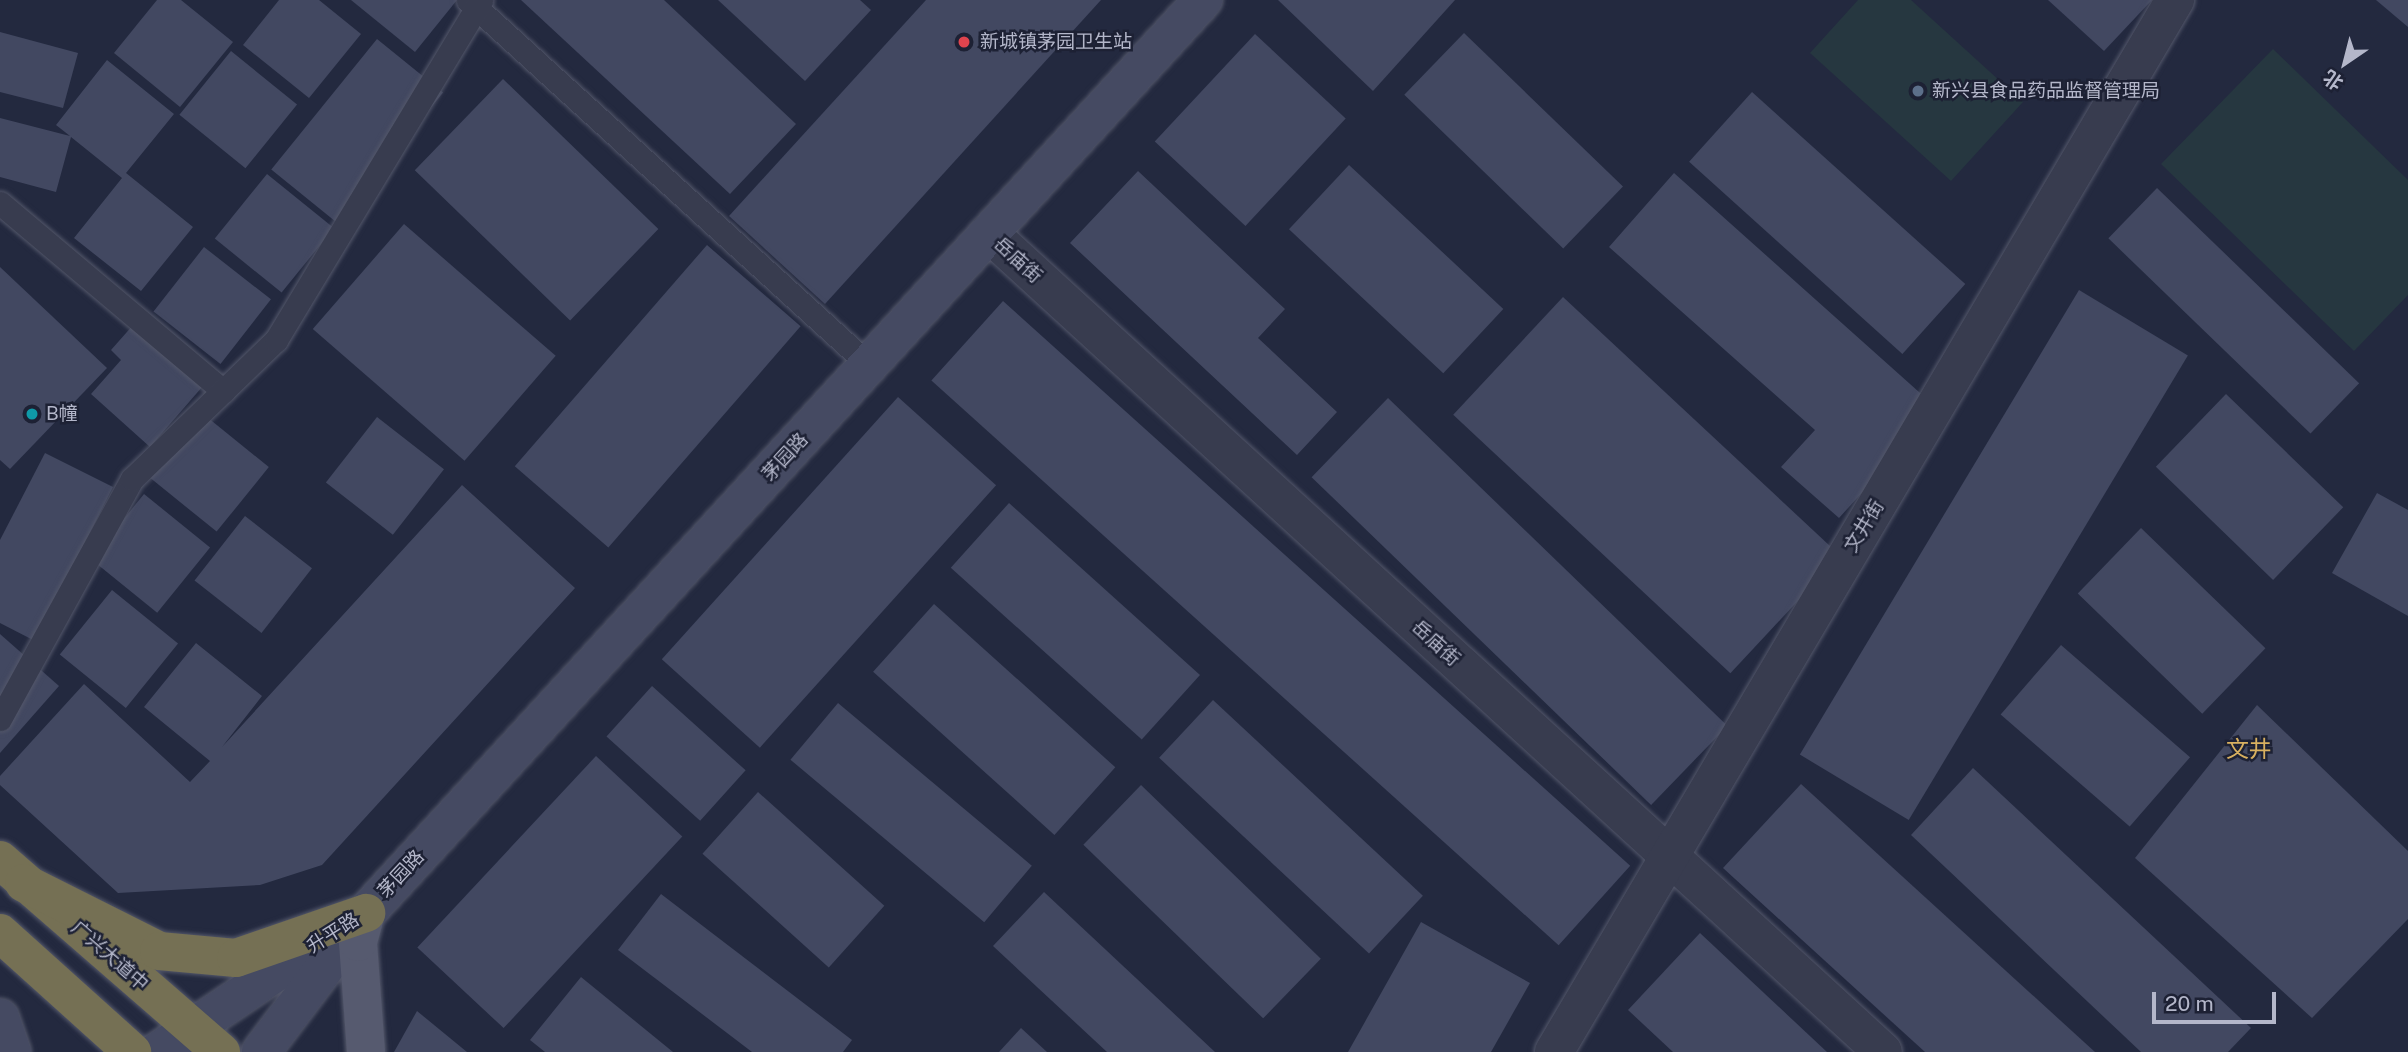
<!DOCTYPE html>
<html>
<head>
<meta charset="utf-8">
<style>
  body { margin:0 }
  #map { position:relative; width:2408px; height:1052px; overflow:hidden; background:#23293f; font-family:"Public Sans","Noto Sans SC",sans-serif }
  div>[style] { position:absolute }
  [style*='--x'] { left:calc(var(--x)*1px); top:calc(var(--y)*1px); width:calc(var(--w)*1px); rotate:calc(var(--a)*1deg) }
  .green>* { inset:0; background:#263740 }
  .building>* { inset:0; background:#424861; transform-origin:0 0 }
  .roads { filter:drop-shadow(0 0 2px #53576a) drop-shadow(0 0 2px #53576a) }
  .lane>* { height:23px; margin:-11.5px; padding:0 11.5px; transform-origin:11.5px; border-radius:11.5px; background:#383c4f }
  .street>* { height:38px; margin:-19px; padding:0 19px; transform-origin:19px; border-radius:19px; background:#383c4f }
  .secondary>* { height:38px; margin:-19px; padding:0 19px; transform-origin:19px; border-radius:19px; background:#454a62 }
  .primary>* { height:38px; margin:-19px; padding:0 19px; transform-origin:19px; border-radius:19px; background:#565a6f }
  .highway>* { height:38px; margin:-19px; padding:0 19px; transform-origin:19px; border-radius:19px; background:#757054 }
  .dots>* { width:19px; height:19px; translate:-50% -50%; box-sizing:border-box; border:4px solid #1d2134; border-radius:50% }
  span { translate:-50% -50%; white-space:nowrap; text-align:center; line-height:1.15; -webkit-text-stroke:5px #1d2134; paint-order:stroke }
  .poi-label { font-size:19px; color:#b4b7ca }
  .left { translate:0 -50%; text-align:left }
  .street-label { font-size:19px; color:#b4b7ca }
  .quarter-label { font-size:23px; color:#d8b060 }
  .north { position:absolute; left:2310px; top:28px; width:70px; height:70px; -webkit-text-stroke:5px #1d2134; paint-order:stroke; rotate:215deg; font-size:19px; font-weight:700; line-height:28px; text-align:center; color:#b4b7ca }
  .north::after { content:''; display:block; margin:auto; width:24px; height:32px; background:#b4b7ca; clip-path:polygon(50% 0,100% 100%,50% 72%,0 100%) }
  .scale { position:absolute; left:2152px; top:992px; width:124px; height:32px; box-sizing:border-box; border:4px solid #b4b7ca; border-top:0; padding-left:9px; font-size:21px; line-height:24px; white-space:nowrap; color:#b4b7ca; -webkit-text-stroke:5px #1d2134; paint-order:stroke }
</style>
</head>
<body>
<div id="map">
  <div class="green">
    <i style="clip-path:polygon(1858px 0,1911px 0,2023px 102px,1951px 181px,1810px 53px)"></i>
    <i style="clip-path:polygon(2273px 49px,2408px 180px,2408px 295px,2354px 351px,2161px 164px)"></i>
  </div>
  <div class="building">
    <i style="clip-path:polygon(157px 0,181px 0,233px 42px,180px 107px,114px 53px)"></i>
    <i style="clip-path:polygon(279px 0,319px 0,361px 34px,309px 98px,243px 45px)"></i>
    <i style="clip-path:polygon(351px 0,457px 0,415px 52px)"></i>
    <i style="clip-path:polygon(521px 0,664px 0,796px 124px,730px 194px)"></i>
    <i style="clip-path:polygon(718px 0,860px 0,871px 10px,805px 81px)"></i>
    <i style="clip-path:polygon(926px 0,1101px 0,825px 304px,729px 216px)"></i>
    <i style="clip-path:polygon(1278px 0,1455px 0,1373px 91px)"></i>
    <i style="clip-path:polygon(2048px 0,2152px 0,2104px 51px)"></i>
    <i style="clip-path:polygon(2376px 0,2408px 0,2408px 27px)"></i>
    <i style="clip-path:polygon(0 32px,78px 53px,63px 108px,0 92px)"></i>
    <i style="left:1464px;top:33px;width:221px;height:86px;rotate:44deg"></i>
    <i style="left:1255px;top:34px;width:124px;height:147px;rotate:43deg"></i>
    <i style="left:377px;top:39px;width:85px;height:168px;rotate:39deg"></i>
    <i style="left:231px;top:51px;width:85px;height:82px;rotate:39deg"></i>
    <i style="clip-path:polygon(107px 60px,174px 114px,126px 173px,193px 227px,141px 291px,74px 238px,122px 178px,71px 137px,56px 192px,0 177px,0 118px,70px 136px,56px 125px)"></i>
    <i style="left:503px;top:79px;width:216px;height:127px;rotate:44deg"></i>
    <i style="left:1752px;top:92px;width:287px;height:94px;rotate:42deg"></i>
    <i style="left:1349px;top:165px;width:211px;height:88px;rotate:43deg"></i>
    <i style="clip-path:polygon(1138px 171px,1285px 309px,1258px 338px,1337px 412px,1297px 455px,1070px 243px)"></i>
    <i style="clip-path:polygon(1674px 173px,1938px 409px,1839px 518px,1781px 467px,1815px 430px,1609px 247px)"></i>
    <i style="left:267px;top:174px;width:86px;height:83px;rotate:39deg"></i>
    <i style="left:2157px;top:188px;width:281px;height:70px;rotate:44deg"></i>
    <i style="left:404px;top:224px;width:201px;height:139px;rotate:41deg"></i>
    <i style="left:707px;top:245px;width:124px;height:293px;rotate:41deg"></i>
    <i style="left:204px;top:247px;width:85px;height:82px;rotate:38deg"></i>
    <i style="clip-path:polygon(0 267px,107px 368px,10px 469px,0 460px)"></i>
    <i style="left:2079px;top:290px;width:127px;height:542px;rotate:31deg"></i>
    <i style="left:1563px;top:297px;width:379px;height:161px;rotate:43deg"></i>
    <i style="left:1003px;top:301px;width:844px;height:107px;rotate:42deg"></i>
    <i style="clip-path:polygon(134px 324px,203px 386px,150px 447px,91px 394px,121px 360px,111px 350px)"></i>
    <i style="left:2226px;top:394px;width:163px;height:101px;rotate:44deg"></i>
    <i style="left:898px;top:397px;width:132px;height:353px;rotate:42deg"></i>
    <i style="left:1388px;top:398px;width:472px;height:110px;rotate:44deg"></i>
    <i style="left:202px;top:413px;width:86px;height:83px;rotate:39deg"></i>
    <i style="left:377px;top:417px;width:85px;height:83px;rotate:38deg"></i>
    <i style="clip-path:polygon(45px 453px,113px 487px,35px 641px,0 623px,0 540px)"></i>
    <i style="clip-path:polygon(462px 485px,575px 588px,322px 865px,260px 885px,118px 893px,0 785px,0 776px,84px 684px,190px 782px,210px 761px,144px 707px,196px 643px,262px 696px,222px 747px)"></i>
    <i style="clip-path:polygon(2377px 493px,2408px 510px,2408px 616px,2332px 573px)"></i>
    <i style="left:144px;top:494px;width:85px;height:84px;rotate:39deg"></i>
    <i style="left:1009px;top:503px;width:257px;height:87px;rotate:42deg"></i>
    <i style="left:245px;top:516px;width:85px;height:82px;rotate:38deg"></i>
    <i style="left:2141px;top:528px;width:173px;height:91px;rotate:44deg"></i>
    <i style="left:112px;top:590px;width:85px;height:83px;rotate:39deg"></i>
    <i style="left:934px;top:604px;width:244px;height:91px;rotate:42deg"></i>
    <i style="clip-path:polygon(0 634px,59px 686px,0 753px)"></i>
    <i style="left:2061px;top:645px;width:171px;height:92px;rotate:41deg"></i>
    <i style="left:652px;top:686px;width:126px;height:68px;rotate:42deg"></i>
    <i style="left:1213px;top:700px;width:287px;height:79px;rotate:43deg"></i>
    <i style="left:838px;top:703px;width:253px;height:74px;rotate:40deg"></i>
    <i style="clip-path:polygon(2257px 705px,2408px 851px,2408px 919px,2312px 1018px,2135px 858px)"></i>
    <i style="left:596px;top:756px;width:118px;height:262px;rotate:43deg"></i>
    <i style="clip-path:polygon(1973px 768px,2251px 1028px,2228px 1052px,2141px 1052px,1911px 835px)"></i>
    <i style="clip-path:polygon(1801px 784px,2095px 1052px,1925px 1052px,1723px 868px)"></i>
    <i style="left:1141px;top:785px;width:250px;height:83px;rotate:44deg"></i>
    <i style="left:758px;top:792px;width:170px;height:83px;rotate:42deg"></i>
    <i style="clip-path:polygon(1044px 892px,1215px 1052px,1107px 1052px,993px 946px)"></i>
    <i style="clip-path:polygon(661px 894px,852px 1040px,843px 1052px,752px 1052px,618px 950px)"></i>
    <i style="clip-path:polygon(1421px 922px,1530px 983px,1491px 1052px,1348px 1052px)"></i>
    <i style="clip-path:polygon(1700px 933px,1827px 1052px,1673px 1052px,1628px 1010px)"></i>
    <i style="clip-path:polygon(581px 977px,673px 1052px,545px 1052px,530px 1040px)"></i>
    <i style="clip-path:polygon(417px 1011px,467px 1052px,394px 1052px)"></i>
    <i style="clip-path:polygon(1021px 1028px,1047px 1052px,999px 1052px)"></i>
  </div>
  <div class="roads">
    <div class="lane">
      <i style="--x:468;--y:0;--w:542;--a:42.31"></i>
      <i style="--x:0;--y:203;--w:292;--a:40.1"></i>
      <i style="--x:0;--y:719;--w:274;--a:-61.2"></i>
      <i style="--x:132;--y:479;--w:200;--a:-44"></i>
      <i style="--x:276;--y:340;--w:397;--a:-58.9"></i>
    </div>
    <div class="street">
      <i style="--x:989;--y:233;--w:1212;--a:42.49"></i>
      <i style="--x:1554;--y:1052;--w:1222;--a:-59.45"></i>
    </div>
    <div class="secondary">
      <i style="--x:0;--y:1018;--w:36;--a:71"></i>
      <i style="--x:157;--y:1052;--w:217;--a:-33.9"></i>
      <i style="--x:261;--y:1052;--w:174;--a:-52.9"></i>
      <i style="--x:366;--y:913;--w:1239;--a:-47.49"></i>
    </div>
    <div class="primary">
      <i style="--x:366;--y:1052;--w:110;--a:-94.2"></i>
      <i style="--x:358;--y:942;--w:30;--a:-75"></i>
    </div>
    <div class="highway">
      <i style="--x:0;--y:860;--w:293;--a:41"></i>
      <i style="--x:24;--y:883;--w:151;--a:26.7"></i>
      <i style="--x:159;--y:951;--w:77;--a:5.2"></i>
      <i style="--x:236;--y:958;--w:138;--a:-19.1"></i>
      <i style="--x:0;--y:933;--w:178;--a:42"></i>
    </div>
  </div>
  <div class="dots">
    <i style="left:964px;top:42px;background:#e0444e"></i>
    <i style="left:1918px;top:91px;background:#5c6f8a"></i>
    <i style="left:32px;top:414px;background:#0f9aa8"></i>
  </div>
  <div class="poi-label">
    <span class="left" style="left:980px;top:42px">新城镇茅园卫生站</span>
    <span class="left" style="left:1932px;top:91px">新兴县食品药品监督管理局</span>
    <span class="left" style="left:46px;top:414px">B幢</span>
  </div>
  <div class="street-label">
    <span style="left:1018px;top:260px;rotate:42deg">岳庙街</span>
    <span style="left:785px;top:457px;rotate:-47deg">茅园路</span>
    <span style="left:1864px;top:526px;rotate:-59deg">文井街</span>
    <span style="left:1436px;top:643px;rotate:42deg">岳庙街</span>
    <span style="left:401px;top:874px;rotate:-47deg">茅园路</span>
    <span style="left:333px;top:933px;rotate:-32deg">升平路</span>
    <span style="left:110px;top:956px;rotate:41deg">广兴大道中</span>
  </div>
  <div class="quarter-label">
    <span style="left:2249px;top:749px">文井</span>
  </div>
  <div class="north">北</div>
  <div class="scale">20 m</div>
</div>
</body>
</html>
